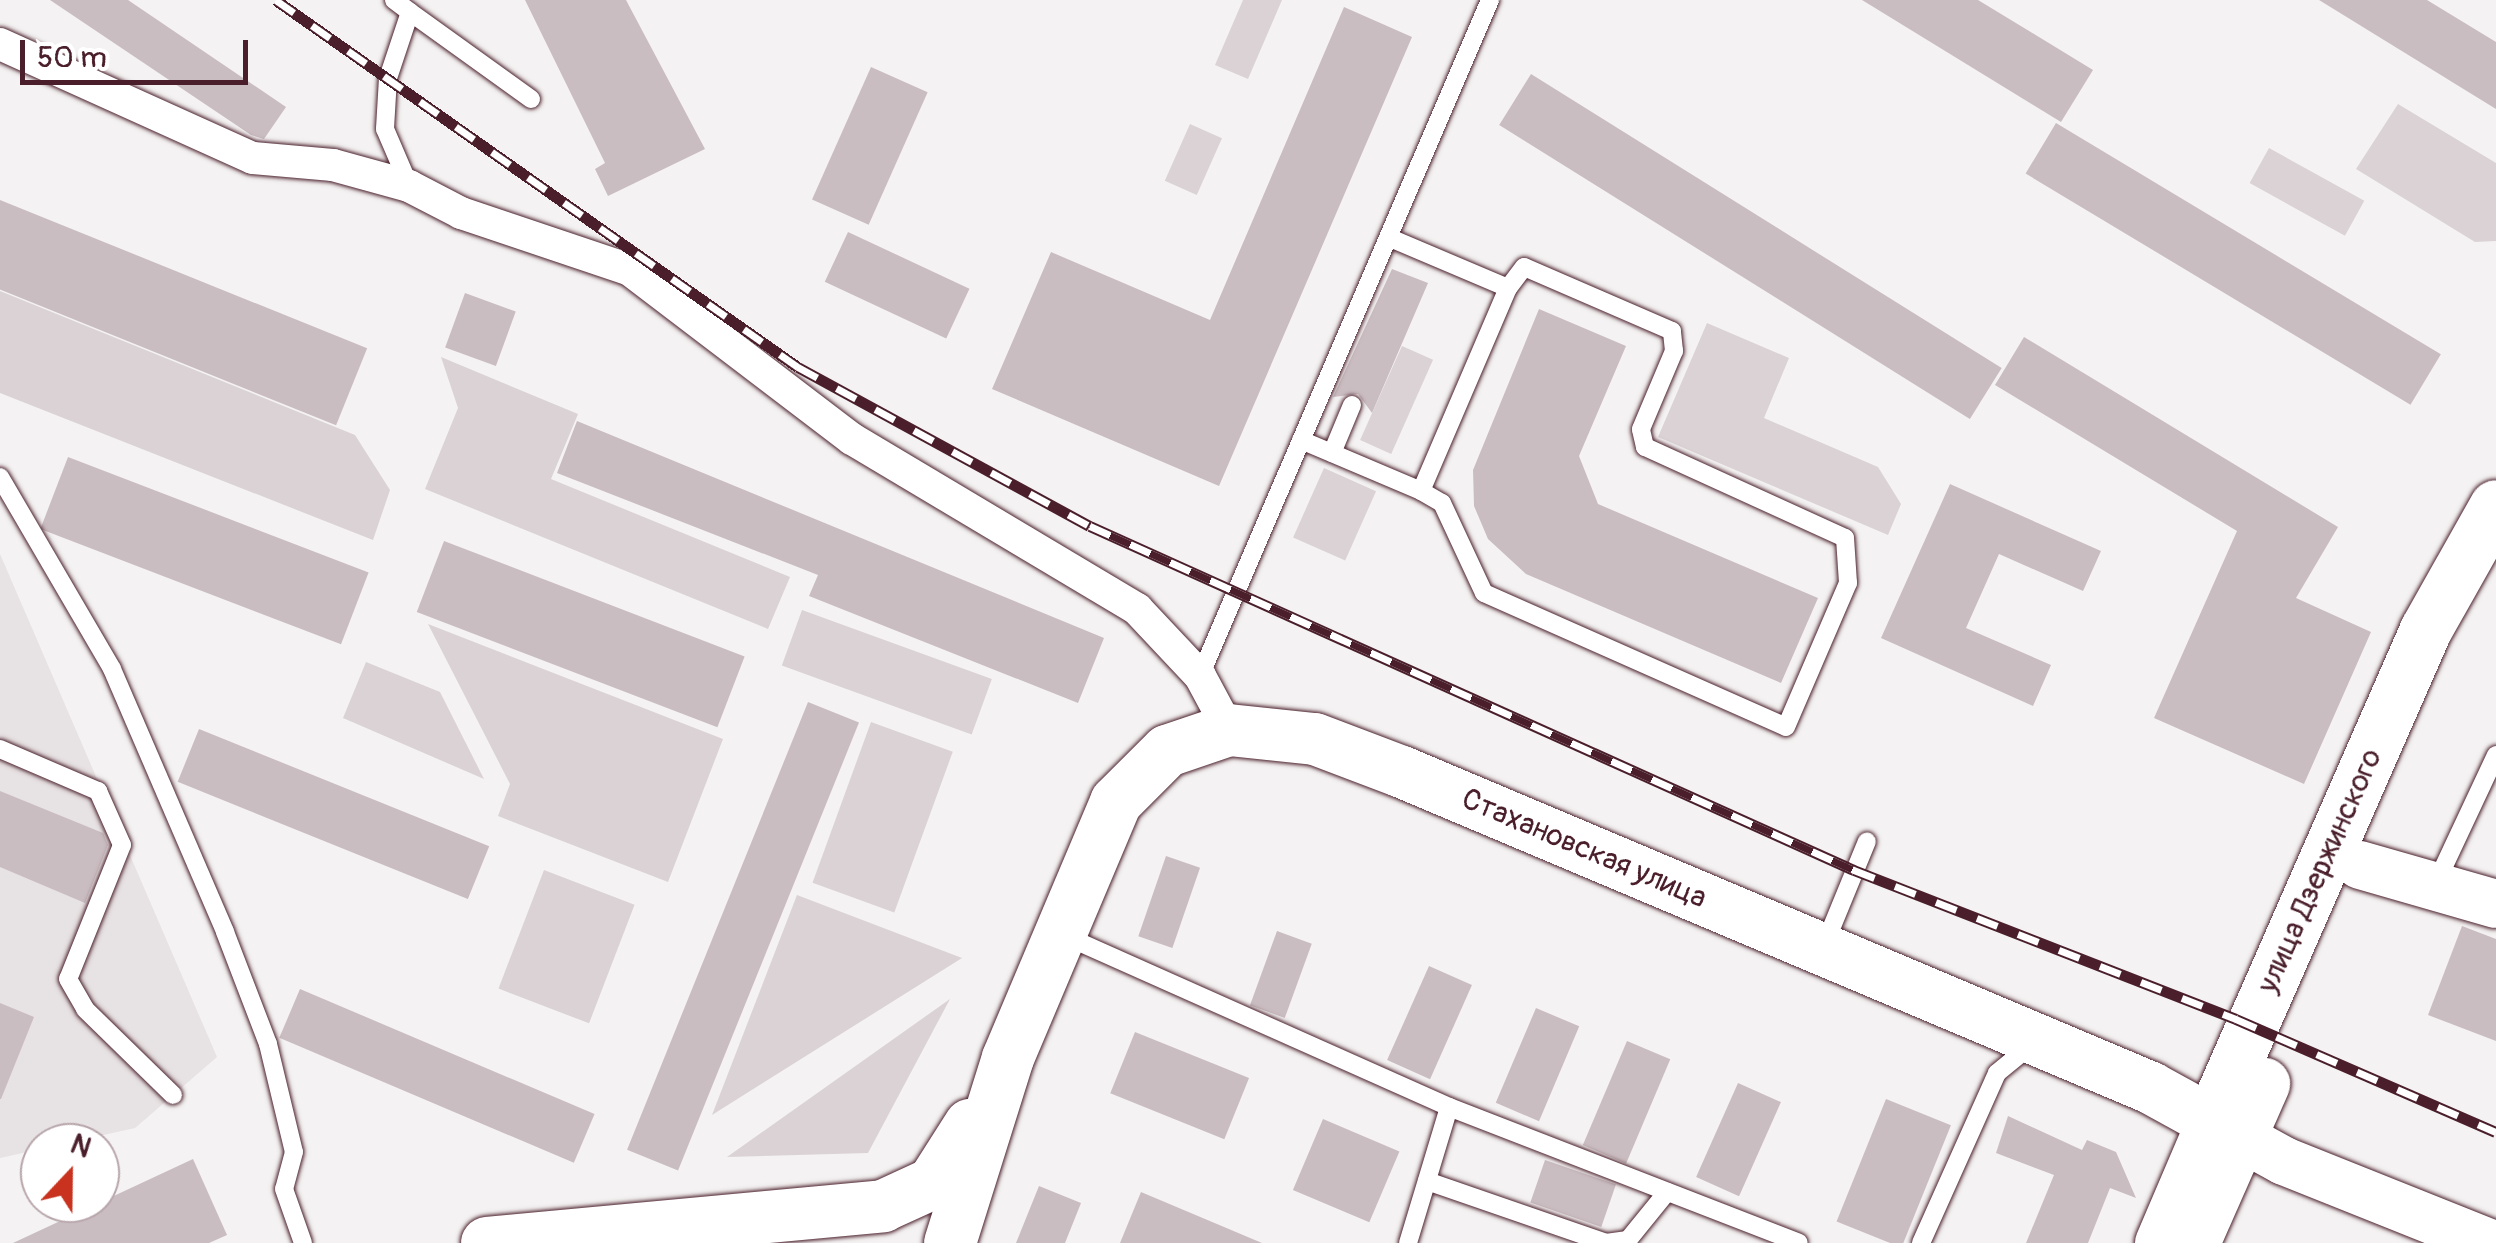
<!DOCTYPE html>
<html>
<head>
<meta charset="utf-8">
<style>
  body { margin:0 }
  #map { position:relative; width:2496px; height:1243px; overflow:hidden; background:#f4f2f2; font-family:Pangolin,sans-serif }
  div>[style] { position:absolute }
  [style*='--x'] { left:calc(var(--x)*1px); top:calc(var(--y)*1px); width:calc(var(--w)*1px); rotate:calc(var(--a)*1deg) }
  .built>* { inset:0; background:#e7e2e3 }
  .green>* { inset:0; background:#dbd2d5; transform-origin:0 0 }
  .building>* { inset:0; background:#cabdc1; transform-origin:0 0 }
  .roads { filter:drop-shadow(0 0 2px #4a1f2b) drop-shadow(0 0 2px #4a1f2b) }
  .lane>* { height:18px; margin:-9px; padding:0 9px; transform-origin:9px; border-radius:9px; background:#fff }
  .street>* { height:32px; margin:-16px; padding:0 16px; transform-origin:16px; border-radius:16px; background:#fff }
  .secondary>* { height:48px; margin:-24px; padding:0 24px; transform-origin:24px; border-radius:24px; background:#fff }
  .primary>* { height:52px; margin:-26px; padding:0 26px; transform-origin:26px; border-radius:26px; background:#fff }
  .rail>* { height:11px; margin-top:-5.5px; transform-origin:0; background:repeating-linear-gradient(90deg,#fff 0 22px,#4a1f2b 0 44px); box-sizing:border-box; border-block:2px solid #4a1f2b }
  span { translate:-50% -50%; white-space:nowrap; text-align:center; line-height:1.15; -webkit-text-stroke:8px #fff; paint-order:stroke }
  .street-label { font-size:30px; color:#4a1f2b }
  .north { position:absolute; left:20px; top:1123px; width:100px; height:100px; box-sizing:border-box; background:#fff; border:2px solid #b7a5aa; border-radius:50%; rotate:22deg; font-size:28px; font-weight:700; line-height:40px; text-align:center; color:#4a1f2b }
  .north::after { content:''; display:block; margin:auto; width:35px; height:45px; background:#c8321e; clip-path:polygon(50% 0,100% 100%,50% 72%,0 100%) }
  .scale { position:absolute; left:20px; top:40px; width:228px; height:45px; box-sizing:border-box; border:5px solid #4a1f2b; border-top:0; padding-left:12px; font-size:30px; line-height:35px; white-space:nowrap; color:#4a1f2b; -webkit-text-stroke:8px #fff; paint-order:stroke }
</style>
</head>
<body>
<div id="map">
  <div class="built">
    <i style="clip-path:polygon(0 554px,217px 1057px,135px 1128px,0 1158px)"></i>
  </div>
  <div class="green">
    <i style="clip-path:polygon(1243px 0,1282px 0,1248px 79px,1215px 65px)"></i>
    <i style="clip-path:polygon(2398px 104px,2496px 163px,2496px 241px,2475px 242px,2356px 169px)"></i>
    <i style="left:1190px;top:124px;width:35px;height:62px;rotate:24deg"></i>
    <i style="left:2269px;top:148px;width:109px;height:40px;rotate:29deg"></i>
    <i style="clip-path:polygon(0 291px,355px 435px,390px 490px,373px 540px,0 393px)"></i>
    <i style="clip-path:polygon(1707px 323px,1789px 358px,1764px 418px,1878px 467px,1901px 504px,1888px 535px,1658px 437px)"></i>
    <i style="left:1402px;top:346px;width:34px;height:103px;rotate:24deg"></i>
    <i style="clip-path:polygon(441px 357px,578px 414px,551px 479px,790px 577px,768px 629px,425px 489px,458px 408px)"></i>
    <i style="left:1324px;top:468px;width:57px;height:76px;rotate:24deg"></i>
    <i style="left:802px;top:610px;width:202px;height:59px;rotate:20deg"></i>
    <i style="clip-path:polygon(428px 624px,723px 739px,668px 882px,498px 816px,510px 784px)"></i>
    <i style="clip-path:polygon(366px 662px,440px 692px,484px 779px,343px 718px)"></i>
    <i style="left:871px;top:722px;width:87px;height:171px;rotate:20deg"></i>
    <i style="left:544px;top:870px;width:97px;height:127px;rotate:21deg"></i>
    <i style="clip-path:polygon(797px 895px,962px 958px,712px 1115px)"></i>
    <i style="clip-path:polygon(950px 999px,868px 1153px,727px 1157px)"></i>
  </div>
  <div class="building">
    <i style="clip-path:polygon(50px 0,128px 0,286px 107px,264px 139px,251px 135px)"></i>
    <i style="clip-path:polygon(525px 0,626px 0,705px 149px,608px 196px,595px 169px,605px 163px)"></i>
    <i style="clip-path:polygon(1862px 0,1978px 0,2093px 70px,2061px 122px)"></i>
    <i style="clip-path:polygon(2319px 0,2427px 0,2496px 42px,2496px 109px)"></i>
    <i style="clip-path:polygon(1344px 7px,1412px 37px,1219px 486px,992px 389px,1051px 252px,1210px 320px)"></i>
    <i style="left:871px;top:67px;width:62px;height:145px;rotate:24deg"></i>
    <i style="left:1531px;top:74px;width:555px;height:60px;rotate:32deg"></i>
    <i style="left:2056px;top:123px;width:449px;height:59px;rotate:31deg"></i>
    <i style="left:0;top:200px;width:396px;height:83px;rotate:22deg"></i>
    <i style="left:848px;top:232px;width:134px;height:55px;rotate:25deg"></i>
    <i style="clip-path:polygon(1392px 269px,1428px 283px,1372px 413px,1358px 394px,1333px 397px)"></i>
    <i style="left:465px;top:293px;width:54px;height:58px;rotate:20deg"></i>
    <i style="clip-path:polygon(1539px 309px,1626px 346px,1579px 456px,1598px 504px,1818px 598px,1781px 683px,1526px 574px,1488px 539px,1474px 506px,1473px 470px)"></i>
    <i style="clip-path:polygon(2024px 337px,2338px 527px,2296px 598px,2371px 632px,2304px 784px,2154px 718px,2237px 531px,1995px 385px)"></i>
    <i style="clip-path:polygon(577px 421px,1104px 638px,1078px 703px,809px 596px,818px 575px,557px 473px)"></i>
    <i style="left:68px;top:457px;width:322px;height:77px;rotate:21deg"></i>
    <i style="clip-path:polygon(1950px 484px,2101px 551px,2083px 591px,1999px 554px,1966px 628px,2051px 665px,2033px 706px,1881px 638px)"></i>
    <i style="left:444px;top:541px;width:322px;height:76px;rotate:21deg"></i>
    <i style="left:808px;top:702px;width:55px;height:483px;rotate:22deg"></i>
    <i style="left:199px;top:729px;width:313px;height:57px;rotate:22deg"></i>
    <i style="clip-path:polygon(0 791px,103px 833px,108px 845px,85px 903px,0 867px)"></i>
    <i style="left:1166px;top:856px;width:36px;height:85px;rotate:19deg"></i>
    <i style="clip-path:polygon(2462px 926px,2496px 939px,2496px 1041px,2428px 1015px)"></i>
    <i style="left:1277px;top:931px;width:37px;height:79px;rotate:20deg"></i>
    <i style="left:1429px;top:966px;width:47px;height:103px;rotate:24deg"></i>
    <i style="left:300px;top:989px;width:320px;height:53px;rotate:23deg"></i>
    <i style="clip-path:polygon(0 1003px,34px 1017px,1px 1099px,0 1099px)"></i>
    <i style="left:1536px;top:1008px;width:47px;height:103px;rotate:23deg"></i>
    <i style="left:1135px;top:1032px;width:123px;height:66px;rotate:22deg"></i>
    <i style="left:1627px;top:1041px;width:47px;height:113px;rotate:23deg"></i>
    <i style="left:1738px;top:1083px;width:47px;height:103px;rotate:24deg"></i>
    <i style="left:1886px;top:1099px;width:70px;height:132px;rotate:22deg"></i>
    <i style="clip-path:polygon(2008px 1116px,2082px 1150px,2087px 1140px,2116px 1152px,2136px 1198px,2110px 1188px,2088px 1243px,2026px 1243px,2054px 1175px,1996px 1153px)"></i>
    <i style="left:1323px;top:1119px;width:83px;height:77px;rotate:23deg"></i>
    <i style="clip-path:polygon(193px 1159px,227px 1235px,209px 1243px,13px 1243px)"></i>
    <i style="left:1545px;top:1160px;width:75px;height:45px;rotate:19deg"></i>
    <i style="clip-path:polygon(1039px 1186px,1081px 1203px,1065px 1243px,1016px 1243px)"></i>
    <i style="clip-path:polygon(1141px 1192px,1262px 1243px,1120px 1243px)"></i>
  </div>
  <div class="roads">
    <div class="lane">
      <i style="--x:394;--y:0;--w:20;--a:37"></i>
      <i style="--x:410;--y:12;--w:70;--a:108.4"></i>
      <i style="--x:388;--y:78;--w:51;--a:93.4"></i>
      <i style="--x:385;--y:129;--w:61;--a:66.8"></i>
      <i style="--x:410;--y:12;--w:149;--a:35.7"></i>
      <i style="--x:1301;--y:440;--w:130;--a:23"></i>
      <i style="--x:1421;--y:491;--w:221;--a:-66.8"></i>
      <i style="--x:1508;--y:288;--w:130;--a:-157"></i>
      <i style="--x:1332;--y:453;--w:52;--a:-67.4"></i>
      <i style="--x:0;--y:477;--w:222;--a:59.7"></i>
      <i style="--x:112;--y:669;--w:286;--a:66.7"></i>
      <i style="--x:225;--y:932;--w:120;--a:69"></i>
      <i style="--x:268;--y:1044;--w:111;--a:76.5"></i>
      <i style="--x:294;--y:1152;--w:38;--a:105"></i>
      <i style="--x:284;--y:1189;--w:57;--a:70.6"></i>
      <i style="--x:1421;--y:491;--w:24;--a:30"></i>
      <i style="--x:1442;--y:503;--w:99;--a:65"></i>
      <i style="--x:1484;--y:593;--w:330;--a:23.9"></i>
      <i style="--x:1786;--y:727;--w:157;--a:-66.7"></i>
      <i style="--x:1848;--y:583;--w:45;--a:-93.8"></i>
      <i style="--x:1845;--y:538;--w:220;--a:-155.5"></i>
      <i style="--x:1645;--y:447;--w:18;--a:-103"></i>
      <i style="--x:1641;--y:429;--w:85;--a:-67.1"></i>
      <i style="--x:1674;--y:351;--w:20;--a:-96"></i>
      <i style="--x:1672;--y:331;--w:161;--a:-156.6"></i>
      <i style="--x:1524;--y:267;--w:26;--a:127"></i>
      <i style="--x:1200;--y:676;--w:736;--a:-66.78"></i>
      <i style="--x:0;--y:749;--w:107;--a:23.2"></i>
      <i style="--x:98;--y:791;--w:59;--a:66"></i>
      <i style="--x:122;--y:845;--w:144;--a:111.9"></i>
      <i style="--x:68;--y:979;--w:34;--a:60"></i>
      <i style="--x:85;--y:1009;--w:123;--a:44.3"></i>
      <i style="--x:2437;--y:881;--w:139;--a:-64.9"></i>
      <i style="--x:1063;--y:935;--w:423;--a:24"></i>
      <i style="--x:1449;--y:1107;--w:375;--a:21.2"></i>
      <i style="--x:1824;--y:946;--w:113;--a:-67.7"></i>
      <i style="--x:1427;--y:1181;--w:189;--a:19.1"></i>
      <i style="--x:1606;--y:1243;--w:22;--a:-8"></i>
      <i style="--x:1628;--y:1240;--w:62;--a:-50.9"></i>
      <i style="--x:1408;--y:1243;--w:142;--a:-73.2"></i>
      <i style="--x:1921;--y:1243;--w:186;--a:-65.9"></i>
      <i style="--x:1997;--y:1073;--w:43;--a:-39.3"></i>
    </div>
    <div class="street">
      <i style="--x:0;--y:44;--w:277;--a:24.3"></i>
      <i style="--x:253;--y:158;--w:80;--a:5"></i>
      <i style="--x:333;--y:165;--w:79;--a:15.4"></i>
      <i style="--x:409;--y:186;--w:59;--a:27.4"></i>
      <i style="--x:461;--y:213;--w:178;--a:18.6"></i>
      <i style="--x:630;--y:270;--w:279;--a:37.3"></i>
      <i style="--x:852;--y:439;--w:332;--a:30.8"></i>
      <i style="--x:1137;--y:609;--w:92;--a:46.8"></i>
      <i style="--x:1200;--y:676;--w:61;--a:61.8"></i>
    </div>
    <div class="secondary">
      <i style="--x:2360;--y:865;--w:141;--a:16"></i>
      <i style="--x:2159;--y:1243;--w:133;--a:-66.9"></i>
      <i style="--x:2211;--y:1121;--w:83;--a:28.7"></i>
      <i style="--x:2284;--y:1161;--w:221;--a:21.8"></i>
    </div>
    <div class="primary">
      <i style="--x:487;--y:1243;--w:398;--a:-5.3"></i>
      <i style="--x:883;--y:1206;--w:55;--a:-24.7"></i>
      <i style="--x:933;--y:1183;--w:69;--a:-57.5"></i>
      <i style="--x:950;--y:1243;--w:194;--a:-72.6"></i>
      <i style="--x:1008;--y:1058;--w:278;--a:-67.1"></i>
      <i style="--x:1116;--y:802;--w:72;--a:-45"></i>
      <i style="--x:1167;--y:751;--w:65;--a:-18.7"></i>
      <i style="--x:1229;--y:730;--w:86;--a:6"></i>
      <i style="--x:1315;--y:739;--w:93;--a:20.8"></i>
      <i style="--x:1402;--y:772;--w:813;--a:22.87"></i>
      <i style="--x:2151;--y:1088;--w:68;--a:28.8"></i>
      <i style="--x:2211;--y:1121;--w:536;--a:-66.35"></i>
      <i style="--x:2426;--y:630;--w:142;--a:-60.6"></i>
      <i style="--x:2194;--y:1243;--w:174;--a:-66.2"></i>
    </div>
  </div>
  <div class="rail">
    <i style="--x:276;--y:0;--w:638;--a:35.11"></i>
    <i style="--x:798;--y:367;--w:332;--a:28.6"></i>
    <i style="--x:1090;--y:526;--w:838;--a:24.24"></i>
    <i style="--x:1854;--y:870;--w:410;--a:21.3"></i>
    <i style="--x:2236;--y:1019;--w:283;--a:23.5"></i>
  </div>
  <div class="street-label">
    <span style="left:1584px;top:849px;rotate:23deg">Стахановская улица</span>
    <span style="left:2320px;top:871px;rotate:-66deg">улица Дзержинского</span>
  </div>
  <div class="north">N</div>
  <div class="scale">50 m</div>
</div>
</body>
</html>
